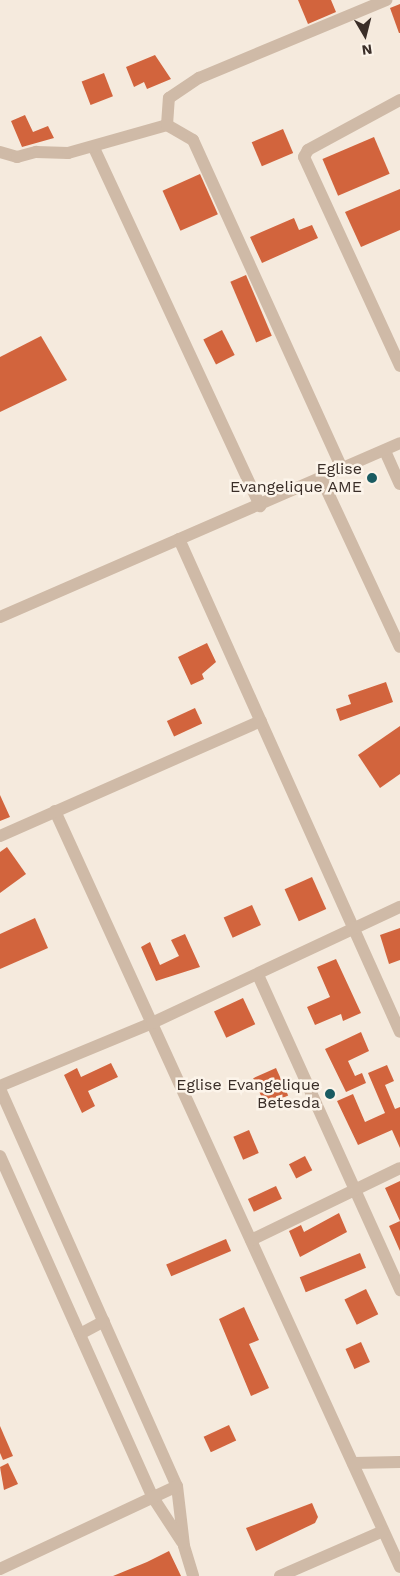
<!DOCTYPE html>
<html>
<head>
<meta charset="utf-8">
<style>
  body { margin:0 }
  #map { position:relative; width:400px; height:1576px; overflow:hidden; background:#f5eadd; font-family:"Work Sans",sans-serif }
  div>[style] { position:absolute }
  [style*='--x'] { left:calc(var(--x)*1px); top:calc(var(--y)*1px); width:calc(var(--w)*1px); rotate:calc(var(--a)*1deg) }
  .building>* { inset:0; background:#d2643d; transform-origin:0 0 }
  .minor>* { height:12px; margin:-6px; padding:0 6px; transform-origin:6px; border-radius:6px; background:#cfbaa7 }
  .dots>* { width:14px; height:14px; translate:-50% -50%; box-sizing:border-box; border:2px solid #fcf4ea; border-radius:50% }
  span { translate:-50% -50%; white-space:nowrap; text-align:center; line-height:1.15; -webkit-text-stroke:5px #fcf4ea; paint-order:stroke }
  .poi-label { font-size:16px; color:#3a2e28 }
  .right { translate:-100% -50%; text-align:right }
  .north { position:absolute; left:340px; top:10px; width:50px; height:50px; -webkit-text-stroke:4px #fcf4ea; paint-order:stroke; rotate:172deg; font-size:14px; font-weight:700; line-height:20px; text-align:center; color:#3a2e28 }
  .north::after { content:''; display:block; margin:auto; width:18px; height:22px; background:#3a2e28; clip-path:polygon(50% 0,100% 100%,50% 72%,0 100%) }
</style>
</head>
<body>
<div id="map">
  <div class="building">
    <i style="clip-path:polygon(298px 0,331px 0,336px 12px,308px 24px)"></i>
    <i style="clip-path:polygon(400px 4px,400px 33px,399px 33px,390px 8px)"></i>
    <i style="clip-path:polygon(155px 55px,171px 79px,147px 89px,144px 82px,134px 87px,126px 67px)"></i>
    <i style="left:104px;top:73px;width:25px;height:24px;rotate:69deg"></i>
    <i style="clip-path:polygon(25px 115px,33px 132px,48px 126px,54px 138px,22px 147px,11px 121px)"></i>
    <i style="left:283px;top:129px;width:26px;height:34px;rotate:67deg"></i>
    <i style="left:374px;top:137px;width:40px;height:56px;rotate:67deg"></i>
    <i style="left:200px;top:174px;width:44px;height:41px;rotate:66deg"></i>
    <i style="clip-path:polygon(400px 189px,400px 230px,361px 247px,345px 212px)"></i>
    <i style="clip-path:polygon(294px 218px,299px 230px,312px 225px,318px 238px,262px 263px,250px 237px)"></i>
    <i style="left:246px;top:275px;width:66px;height:17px;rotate:67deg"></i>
    <i style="left:222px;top:330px;width:28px;height:21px;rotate:63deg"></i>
    <i style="clip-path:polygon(41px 336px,67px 380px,0 412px,0 357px)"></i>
    <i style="clip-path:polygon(207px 643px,216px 662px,202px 674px,204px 679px,191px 685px,178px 657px)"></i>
    <i style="clip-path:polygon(386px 682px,393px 702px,340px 721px,336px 709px,351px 704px,348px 695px)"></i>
    <i style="left:195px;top:708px;width:17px;height:31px;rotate:65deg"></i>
    <i style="clip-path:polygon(400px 726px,400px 774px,380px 788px,358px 755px)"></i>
    <i style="clip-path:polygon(0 795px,10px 817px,0 821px)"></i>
    <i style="clip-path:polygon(7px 847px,26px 874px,0 893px,0 852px)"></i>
    <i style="left:312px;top:877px;width:35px;height:30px;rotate:66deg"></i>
    <i style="left:252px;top:905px;width:22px;height:31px;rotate:66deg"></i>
    <i style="clip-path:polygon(35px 918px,48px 948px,0 969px,0 934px)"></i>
    <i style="clip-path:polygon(400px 928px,400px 960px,389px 964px,380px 935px)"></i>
    <i style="clip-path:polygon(185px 934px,200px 967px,156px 981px,141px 947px,150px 942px,160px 965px,179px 956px,171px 940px)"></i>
    <i style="clip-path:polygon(336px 959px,361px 1013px,343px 1021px,341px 1014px,315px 1025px,307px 1007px,330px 997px,317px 967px)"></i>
    <i style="left:243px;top:998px;width:29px;height:32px;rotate:65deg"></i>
    <i style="clip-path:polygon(361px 1032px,369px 1051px,348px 1061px,355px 1076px,362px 1073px,366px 1083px,346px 1092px,325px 1049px)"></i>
    <i style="clip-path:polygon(111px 1063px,118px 1077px,88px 1091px,95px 1106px,82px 1113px,64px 1075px,77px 1068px,81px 1077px)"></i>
    <i style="clip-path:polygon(387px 1065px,394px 1081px,385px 1085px,395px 1109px,400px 1107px,400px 1148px,392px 1130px,358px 1145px,337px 1101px,353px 1094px,365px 1122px,385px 1113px,368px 1073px)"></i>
    <i style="left:276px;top:1068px;width:30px;height:25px;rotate:66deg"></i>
    <i style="left:249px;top:1130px;width:25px;height:17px;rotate:67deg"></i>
    <i style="left:305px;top:1156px;width:16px;height:18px;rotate:63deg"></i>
    <i style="clip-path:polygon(400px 1181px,400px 1251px,389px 1226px,400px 1221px,385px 1188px)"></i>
    <i style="left:276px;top:1186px;width:14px;height:31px;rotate:65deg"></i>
    <i style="clip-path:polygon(339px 1213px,347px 1232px,300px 1257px,289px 1231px,301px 1225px,304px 1232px)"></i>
    <i style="left:226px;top:1239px;width:13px;height:65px;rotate:67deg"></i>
    <i style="left:360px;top:1253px;width:16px;height:65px;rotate:68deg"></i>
    <i style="left:366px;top:1289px;width:28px;height:24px;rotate:64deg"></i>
    <i style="clip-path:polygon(244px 1307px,259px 1340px,249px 1344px,269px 1388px,251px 1396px,219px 1319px)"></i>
    <i style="left:361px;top:1342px;width:22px;height:17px;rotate:66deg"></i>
    <i style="left:229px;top:1425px;width:17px;height:28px;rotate:65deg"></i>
    <i style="clip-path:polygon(0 1426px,13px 1456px,3px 1460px,0 1453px)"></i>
    <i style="clip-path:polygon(8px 1463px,18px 1484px,4px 1490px,0 1467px)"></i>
    <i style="clip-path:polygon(312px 1503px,318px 1517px,315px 1523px,256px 1551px,246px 1528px)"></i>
    <i style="clip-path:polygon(169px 1551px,181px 1576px,113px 1576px,147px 1562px)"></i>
  </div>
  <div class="minor">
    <i style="--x:400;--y:100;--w:105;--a:151.5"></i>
    <i style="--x:308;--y:150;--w:8;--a:120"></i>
    <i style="--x:304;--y:157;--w:230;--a:65.3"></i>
    <i style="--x:167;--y:125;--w:27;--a:-86"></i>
    <i style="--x:169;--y:98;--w:36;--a:-34"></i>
    <i style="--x:199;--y:78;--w:203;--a:-22.6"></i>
    <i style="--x:94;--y:148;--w:395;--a:65.1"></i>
    <i style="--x:0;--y:152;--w:18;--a:16"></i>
    <i style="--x:17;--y:157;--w:20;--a:-15"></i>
    <i style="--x:36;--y:152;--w:32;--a:2"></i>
    <i style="--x:68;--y:153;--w:103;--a:-15.8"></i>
    <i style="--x:167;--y:125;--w:30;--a:30"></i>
    <i style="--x:193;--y:140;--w:362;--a:65.6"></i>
    <i style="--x:385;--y:451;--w:36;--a:66"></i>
    <i style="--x:322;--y:480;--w:184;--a:65"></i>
    <i style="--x:179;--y:539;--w:540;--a:65.85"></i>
    <i style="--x:0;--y:617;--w:436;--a:-23.5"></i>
    <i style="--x:55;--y:811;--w:831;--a:65.47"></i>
    <i style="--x:0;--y:836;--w:285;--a:-23.8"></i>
    <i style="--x:258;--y:975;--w:346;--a:65.7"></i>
    <i style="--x:0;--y:1086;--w:165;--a:-22.5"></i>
    <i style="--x:152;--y:1023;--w:274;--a:-25.1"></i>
    <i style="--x:0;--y:1089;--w:435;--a:66"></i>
    <i style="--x:177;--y:1486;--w:60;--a:83.3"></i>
    <i style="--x:184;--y:1546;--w:31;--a:73"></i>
    <i style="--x:0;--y:1156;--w:372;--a:65.9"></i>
    <i style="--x:152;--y:1496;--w:55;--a:56.9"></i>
    <i style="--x:251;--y:1240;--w:165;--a:-25.8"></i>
    <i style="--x:80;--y:1334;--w:27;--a:-28"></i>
    <i style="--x:353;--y:1463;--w:47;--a:-1.2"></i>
    <i style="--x:0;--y:1569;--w:195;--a:-25.1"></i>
    <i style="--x:280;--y:1576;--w:112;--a:-23.6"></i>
  </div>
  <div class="dots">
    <i style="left:372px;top:478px;background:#195b61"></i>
    <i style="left:330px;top:1094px;background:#195b61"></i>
  </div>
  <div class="poi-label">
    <span class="right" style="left:362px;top:478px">Eglise<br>Evangelique AME</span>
    <span class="right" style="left:320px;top:1094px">Eglise Evangelique<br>Betesda</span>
  </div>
  <div class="north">N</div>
</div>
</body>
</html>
